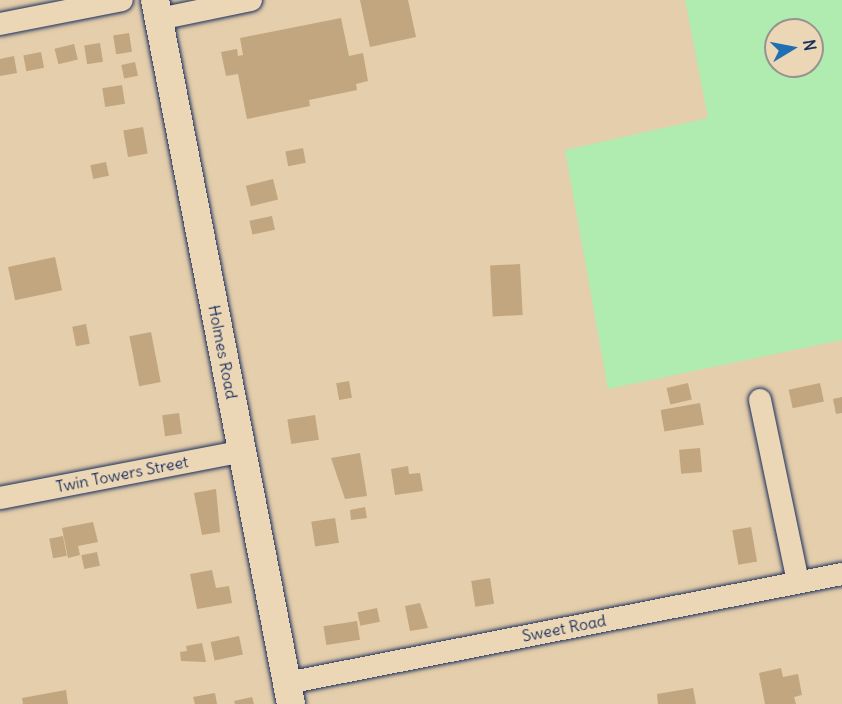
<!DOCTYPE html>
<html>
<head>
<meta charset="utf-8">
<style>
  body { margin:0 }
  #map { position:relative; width:842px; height:704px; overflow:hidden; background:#e5ceab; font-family:Delius,sans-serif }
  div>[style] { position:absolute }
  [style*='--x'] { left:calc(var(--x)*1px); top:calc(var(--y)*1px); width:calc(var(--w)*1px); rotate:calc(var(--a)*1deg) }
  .green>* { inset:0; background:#b0ebb0 }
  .building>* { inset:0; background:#c1a67f; transform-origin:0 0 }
  .roads { filter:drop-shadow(0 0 2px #1b2f5e) drop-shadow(0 0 2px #1b2f5e) }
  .minor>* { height:22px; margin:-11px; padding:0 11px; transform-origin:11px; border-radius:11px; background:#ebd6b5 }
  .major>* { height:28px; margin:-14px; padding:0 14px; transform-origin:14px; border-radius:14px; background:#ebd6b5 }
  span { translate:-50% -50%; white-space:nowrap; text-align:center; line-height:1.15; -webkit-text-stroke:6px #ebd6b5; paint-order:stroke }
  .street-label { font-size:16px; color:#1b2f5e }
  .north { position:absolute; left:764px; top:18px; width:60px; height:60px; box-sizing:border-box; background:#ebd6b5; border:2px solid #989392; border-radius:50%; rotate:80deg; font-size:16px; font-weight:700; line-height:24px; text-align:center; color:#1b2f5e }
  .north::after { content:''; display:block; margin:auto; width:21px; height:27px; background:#1f6fb2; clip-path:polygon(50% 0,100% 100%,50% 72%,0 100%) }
</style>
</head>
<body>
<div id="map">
  <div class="green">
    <i style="clip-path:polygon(evenodd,685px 0,842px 0,842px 340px,608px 389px,565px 150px,708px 118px,685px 0,776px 30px,812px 30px,812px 66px,776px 66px,776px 30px)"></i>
  </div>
  <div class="building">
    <i style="clip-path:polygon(360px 0,408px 0,416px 37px,370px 47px)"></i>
    <i style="clip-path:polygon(341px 18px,349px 56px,363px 53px,368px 81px,356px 84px,357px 90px,309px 100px,310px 106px,247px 119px,238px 74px,226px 76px,221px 52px,237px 49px,238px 56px,243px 55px,240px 38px)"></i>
    <i style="left:129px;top:33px;width:19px;height:16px;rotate:81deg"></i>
    <i style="left:100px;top:43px;width:19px;height:16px;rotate:81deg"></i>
    <i style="left:74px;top:44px;width:16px;height:20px;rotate:76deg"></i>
    <i style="left:41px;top:52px;width:16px;height:18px;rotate:79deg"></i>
    <i style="clip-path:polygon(14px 56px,17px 73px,0 76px,0 59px)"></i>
    <i style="left:135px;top:62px;width:14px;height:14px;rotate:78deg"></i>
    <i style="left:122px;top:85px;width:19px;height:20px;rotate:81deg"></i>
    <i style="left:143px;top:127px;width:27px;height:20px;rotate:80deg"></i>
    <i style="left:303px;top:148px;width:15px;height:18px;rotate:79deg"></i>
    <i style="left:106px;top:162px;width:14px;height:16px;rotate:78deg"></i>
    <i style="left:273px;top:179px;width:21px;height:28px;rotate:76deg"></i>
    <i style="left:272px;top:216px;width:14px;height:23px;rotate:78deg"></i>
    <i style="left:55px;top:257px;width:34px;height:48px;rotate:78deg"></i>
    <i style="left:520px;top:264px;width:51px;height:30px;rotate:87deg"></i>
    <i style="left:86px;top:324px;width:20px;height:14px;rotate:79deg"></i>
    <i style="left:151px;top:332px;width:51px;height:22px;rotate:79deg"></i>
    <i style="left:349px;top:381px;width:17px;height:13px;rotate:80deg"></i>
    <i style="left:688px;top:383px;width:17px;height:22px;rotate:77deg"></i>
    <i style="left:820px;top:383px;width:19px;height:32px;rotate:78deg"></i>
    <i style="clip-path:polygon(842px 397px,842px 413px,836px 414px,833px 399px)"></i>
    <i style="left:700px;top:403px;width:22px;height:40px;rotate:80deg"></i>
    <i style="left:179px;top:413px;width:21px;height:17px;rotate:82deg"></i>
    <i style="left:315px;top:415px;width:25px;height:28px;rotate:81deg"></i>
    <i style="left:700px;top:448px;width:24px;height:21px;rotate:85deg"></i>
    <i style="clip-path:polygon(360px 453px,367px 496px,345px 499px,331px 458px)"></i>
    <i style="clip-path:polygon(408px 466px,409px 474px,420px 473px,423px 491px,395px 495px,391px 469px)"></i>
    <i style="clip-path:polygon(216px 489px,220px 532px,202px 535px,194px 493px)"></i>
    <i style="clip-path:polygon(365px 507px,367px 518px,351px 520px,350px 510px)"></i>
    <i style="left:335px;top:518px;width:25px;height:24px;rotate:81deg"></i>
    <i style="clip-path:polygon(93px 522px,98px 542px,78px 546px,80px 555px,68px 558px,62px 528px)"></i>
    <i style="left:751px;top:527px;width:35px;height:19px;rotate:80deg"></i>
    <i style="left:63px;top:536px;width:20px;height:14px;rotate:79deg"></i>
    <i style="left:97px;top:552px;width:14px;height:16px;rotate:78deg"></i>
    <i style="clip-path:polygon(212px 570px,216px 588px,229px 586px,232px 603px,197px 609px,190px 574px)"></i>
    <i style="left:490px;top:578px;width:26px;height:19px;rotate:81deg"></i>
    <i style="clip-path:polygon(420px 603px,428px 628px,410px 631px,405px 606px)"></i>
    <i style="left:377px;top:608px;width:14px;height:20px;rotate:78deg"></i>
    <i style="left:357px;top:621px;width:19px;height:34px;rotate:81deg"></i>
    <i style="left:239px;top:636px;width:19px;height:29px;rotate:78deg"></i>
    <i style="clip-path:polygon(202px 643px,206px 662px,181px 661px,180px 652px,187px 651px,186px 646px)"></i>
    <i style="clip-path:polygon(781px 668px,783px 677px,798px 674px,802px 695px,794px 697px,796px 704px,765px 704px,759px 673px)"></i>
    <i style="clip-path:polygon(693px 688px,696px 704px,658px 704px,657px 694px)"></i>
    <i style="clip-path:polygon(66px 690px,68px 704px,23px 704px,22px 698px)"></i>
    <i style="clip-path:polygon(215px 693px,217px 704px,195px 704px,193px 697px)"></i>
    <i style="clip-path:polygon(252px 697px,254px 704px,235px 704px,234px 701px)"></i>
  </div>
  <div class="roads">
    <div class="minor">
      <i style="--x:159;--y:19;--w:94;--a:-11.7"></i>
      <i style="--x:0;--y:24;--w:124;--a:-11.1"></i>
      <i style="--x:760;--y:400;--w:186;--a:78.2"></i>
      <i style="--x:0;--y:498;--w:248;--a:-10.9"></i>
      <i style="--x:287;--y:683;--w:566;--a:-11.11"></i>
    </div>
    <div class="major">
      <i style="--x:155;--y:0;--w:717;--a:79.07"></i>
    </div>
  </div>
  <div class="street-label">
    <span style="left:223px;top:352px;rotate:79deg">Holmes Road</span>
    <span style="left:122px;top:474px;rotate:-11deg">Twin Towers Street</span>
    <span style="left:564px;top:628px;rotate:-11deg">Sweet Road</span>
  </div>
  <div class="north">N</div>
</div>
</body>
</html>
